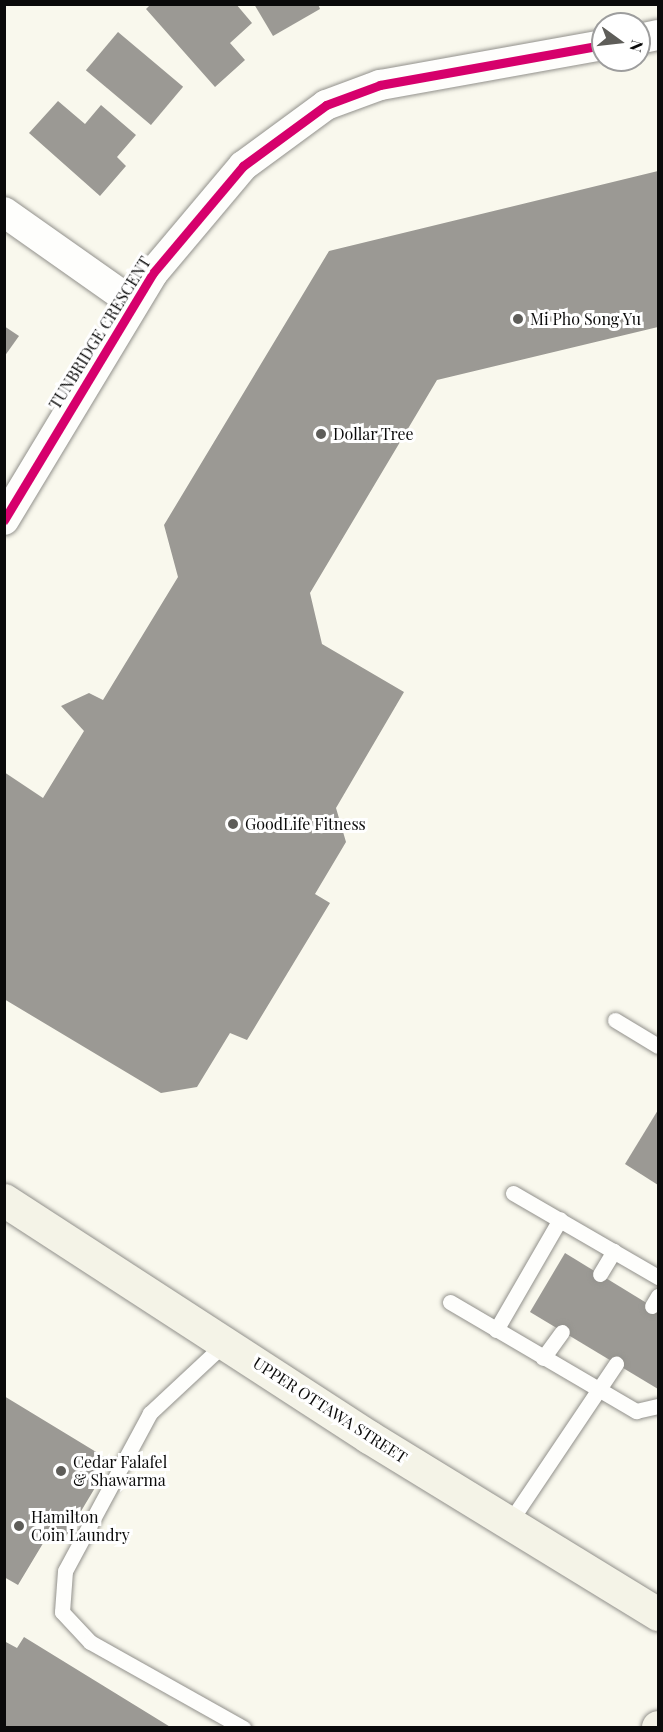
<!DOCTYPE html>
<html>
<head>
<meta charset="utf-8">
<style>
  body { margin:0 }
  #map { position:relative; width:663px; height:1732px; overflow:hidden; background:#f9f8ed; font-family:"Playfair Display",serif }
  div>[style] { position:absolute }
  [style*='--x'] { left:calc(var(--x)*1px); top:calc(var(--y)*1px); width:calc(var(--w)*1px); rotate:calc(var(--a)*1deg) }
  .building>* { inset:0; background:#9b9994; transform-origin:0 0 }
  .roads { filter:drop-shadow(0 0 2px #92918c) drop-shadow(0 0 2px #92918c) }
  .lane>* { height:15px; margin:-7.5px; padding:0 7.5px; transform-origin:7.5px; border-radius:7.5px; background:#fefefc }
  .street>* { height:30px; margin:-15px; padding:0 15px; transform-origin:15px; border-radius:15px; background:#fefefc }
  .secondary>* { height:33px; margin:-16.5px; padding:0 16.5px; transform-origin:16.5px; border-radius:16.5px; background:#f4f3e7 }
  .cycleway>* { height:9px; margin:-4.5px; padding:0 4.5px; transform-origin:4.5px; border-radius:4.5px; background:#d6006c }
  .dots>* { width:16px; height:16px; translate:-50% -50%; box-sizing:border-box; border:3px solid #fff; border-radius:50% }
  span { translate:-50% -50%; white-space:nowrap; text-align:center; line-height:1.15; -webkit-text-stroke:6px #fff; paint-order:stroke }
  .poi-label { font-size:16px; color:#0a0a0a }
  .left { translate:0 -50%; text-align:left }
  .street-label { font-size:16px; color:#0a0a0a }
  .frame { position:absolute; inset:0; border:6px solid #0a0a0a; pointer-events:none }
  .north { position:absolute; left:591px; top:12px; width:60px; height:60px; box-sizing:border-box; background:#fff; border:2px solid #9d9d9d; border-radius:50%; rotate:105deg; font-size:16px; font-weight:700; line-height:24px; text-align:center; color:#0a0a0a }
  .north::after { content:''; display:block; margin:auto; width:21px; height:27px; background:#5e5d59; clip-path:polygon(50% 0,100% 100%,50% 72%,0 100%) }
</style>
</head>
<body>
<div id="map">
  <div class="building">
    <i style="clip-path:polygon(151px 4px,236px 4px,252px 23px,230px 43px,245px 60px,215px 87px,146px 9px)"></i>
    <i style="clip-path:polygon(254px 4px,318px 4px,320px 9px,273px 36px)"></i>
    <i style="left:118px;top:32px;width:85px;height:50px;rotate:40deg"></i>
    <i style="clip-path:polygon(58px 101px,85px 124px,101px 105px,136px 135px,117px 157px,126px 166px,100px 196px,29px 133px)"></i>
    <i style="clip-path:polygon(658px 171px,658px 327px,437px 380px,310px 593px,322px 644px,404px 692px,336px 808px,346px 842px,315px 894px,330px 903px,247px 1040px,230px 1033px,197px 1087px,161px 1093px,4px 999px,4px 772px,43px 798px,84px 731px,61px 706px,89px 693px,103px 700px,178px 577px,164px 525px,329px 251px)"></i>
    <i style="clip-path:polygon(4px 326px,19px 336px,4px 357px)"></i>
    <i style="clip-path:polygon(658px 1110px,658px 1185px,625px 1164px)"></i>
    <i style="clip-path:polygon(565px 1253px,658px 1310px,658px 1389px,530px 1312px)"></i>
    <i style="clip-path:polygon(4px 1396px,111px 1461px,62px 1543px,48px 1535px,18px 1585px,4px 1577px)"></i>
    <i style="clip-path:polygon(24px 1637px,172px 1728px,4px 1728px,4px 1641px,17px 1648px)"></i>
  </div>
  <div class="roads">
    <div class="lane">
      <i style="--x:615;--y:1020;--w:50;--a:31.2"></i>
      <i style="--x:513;--y:1193;--w:168;--a:30.1"></i>
      <i style="--x:600;--y:1274;--w:27;--a:-59"></i>
      <i style="--x:450;--y:1302;--w:216;--a:30.4"></i>
      <i style="--x:636;--y:1411;--w:23;--a:-13"></i>
      <i style="--x:652;--y:1306;--w:12;--a:-59"></i>
      <i style="--x:496;--y:1330;--w:128;--a:-60"></i>
      <i style="--x:225;--y:1343;--w:103;--a:137"></i>
      <i style="--x:150;--y:1413;--w:179;--a:118.3"></i>
      <i style="--x:65;--y:1571;--w:41;--a:94.2"></i>
      <i style="--x:62;--y:1612;--w:41;--a:47"></i>
      <i style="--x:90;--y:1642;--w:176;--a:29.3"></i>
      <i style="--x:543;--y:1358;--w:32;--a:-54"></i>
      <i style="--x:509;--y:1523;--w:192;--a:-56.1"></i>
    </div>
    <div class="street">
      <i style="--x:639;--y:39;--w:19;--a:-12"></i>
      <i style="--x:4;--y:212;--w:158;--a:35.2"></i>
      <i style="--x:4;--y:520;--w:288;--a:-58.9"></i>
      <i style="--x:153;--y:273;--w:140;--a:-49.9"></i>
      <i style="--x:243;--y:166;--w:103;--a:-36.3"></i>
      <i style="--x:326;--y:105;--w:58;--a:-20.3"></i>
      <i style="--x:380;--y:85;--w:227;--a:-10.2"></i>
    </div>
    <div class="secondary">
      <i style="--x:4;--y:1200;--w:435;--a:33"></i>
      <i style="--x:369;--y:1437;--w:339;--a:31.5"></i>
      <i style="--x:658;--y:1728;--w:1;--a:-90"></i>
    </div>
  </div>
  <div class="cycleway">
    <i style="--x:4;--y:520;--w:288;--a:-58.9"></i>
    <i style="--x:153;--y:273;--w:140;--a:-49.9"></i>
    <i style="--x:243;--y:166;--w:103;--a:-36.3"></i>
    <i style="--x:326;--y:105;--w:58;--a:-20.3"></i>
    <i style="--x:380;--y:85;--w:227;--a:-10.2"></i>
  </div>
  <div class="dots">
    <i style="left:518px;top:319px;background:#5e5d59"></i>
    <i style="left:321px;top:434px;background:#5e5d59"></i>
    <i style="left:233px;top:824px;background:#5e5d59"></i>
    <i style="left:61px;top:1471px;background:#5e5d59"></i>
    <i style="left:19px;top:1526px;background:#5e5d59"></i>
  </div>
  <div class="poi-label">
    <span class="left" style="left:530px;top:319px">Mi Pho Song Yu</span>
    <span class="left" style="left:333px;top:434px">Dollar Tree</span>
    <span class="left" style="left:245px;top:824px">GoodLife Fitness</span>
    <span class="left" style="left:73px;top:1471px">Cedar Falafel<br>&amp; Shawarma</span>
    <span class="left" style="left:31px;top:1526px">Hamilton<br>Coin Laundry</span>
  </div>
  <div class="street-label">
    <span style="left:100px;top:333px;rotate:-58deg">TUNBRIDGE CRESCENT</span>
    <span style="left:330px;top:1410px;rotate:33deg">UPPER OTTAWA STREET</span>
  </div>
  <div class="frame"></div>
  <div class="north">N</div>
</div>
</body>
</html>
